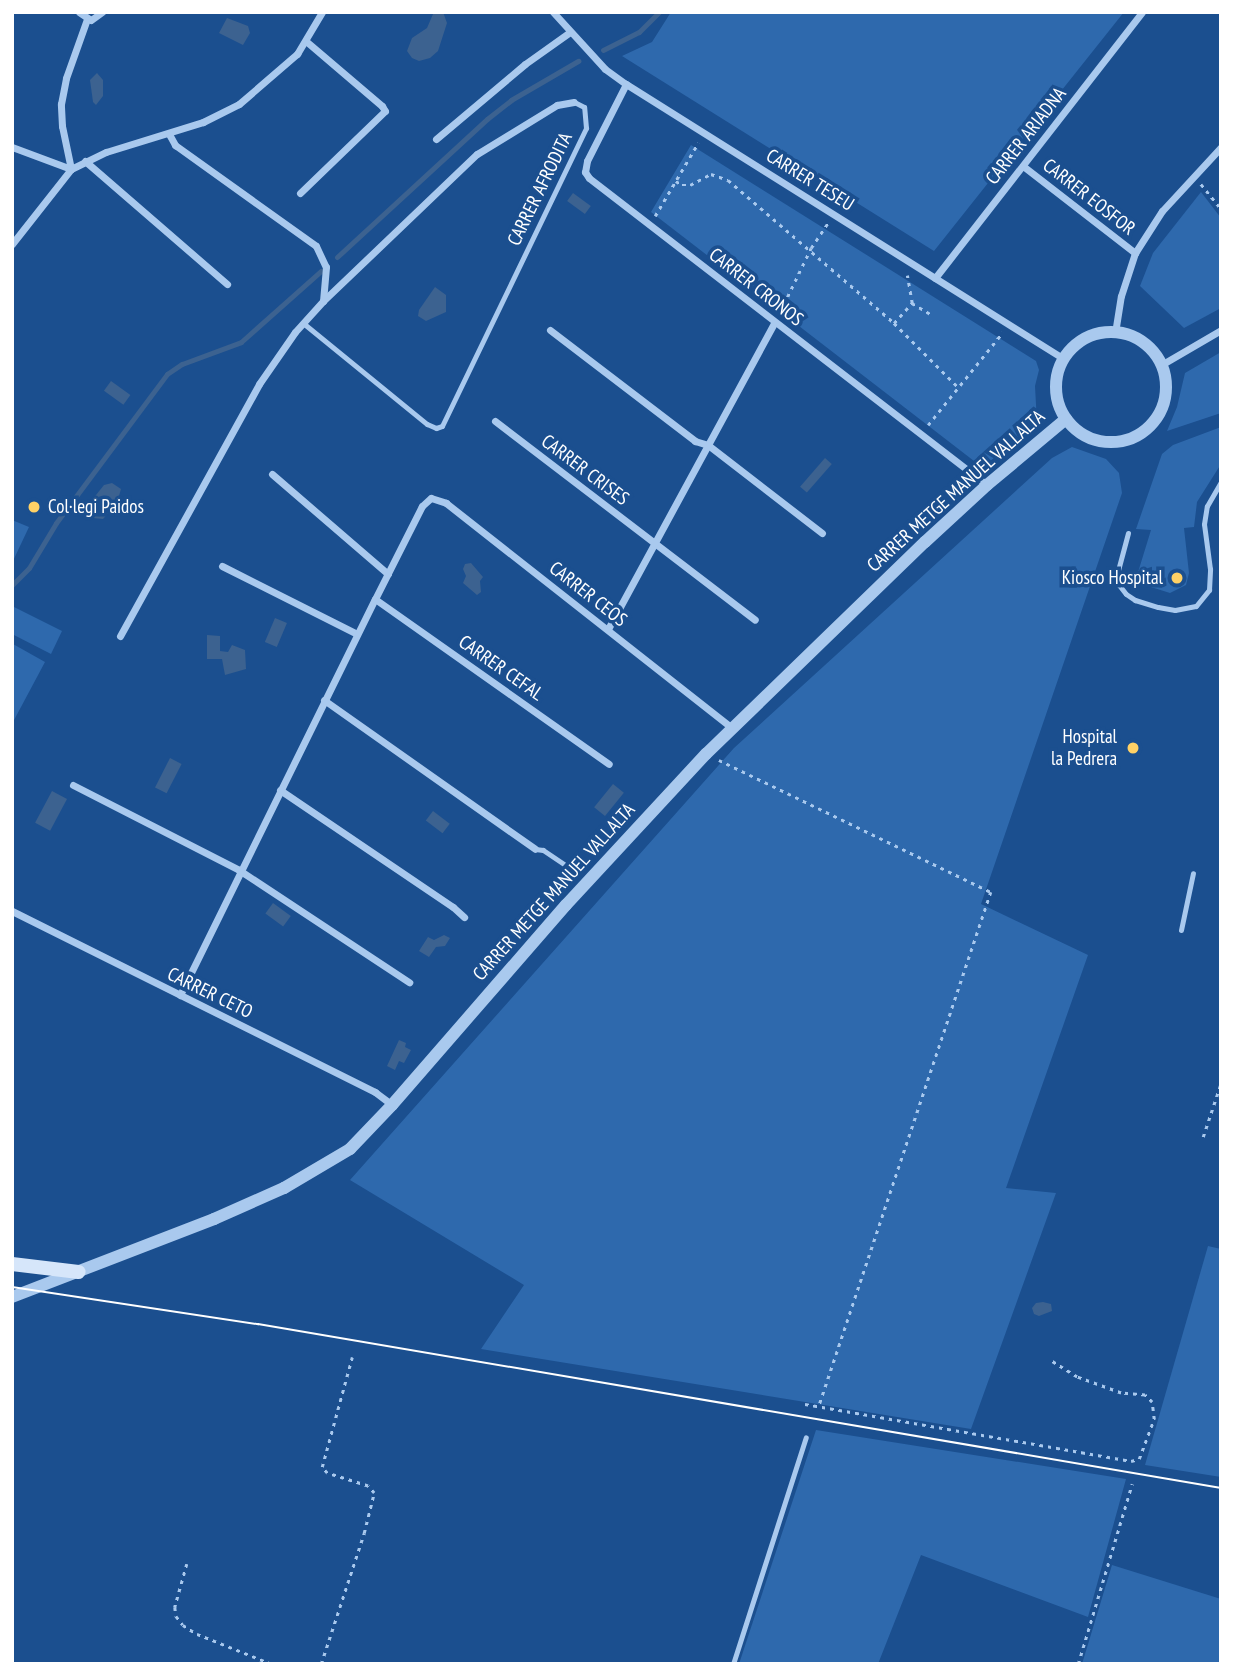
<!DOCTYPE html>
<html>
<head>
<meta charset="utf-8">
<style>
  body { margin:0 }
  #map { position:relative; width:1233px; height:1676px; overflow:hidden; background:#1b4f8f; font-family:"PT Sans Narrow",sans-serif }
  div>[style] { position:absolute }
  [style*='--x'] { left:calc(var(--x)*1px); top:calc(var(--y)*1px); width:calc(var(--w)*1px); rotate:calc(var(--a)*1deg) }
  .green>* { inset:0; background:#2e69ad }
  .water>* { inset:0; background:#3c6290; transform-origin:0 0 }
  .stream>* { height:5px; margin:-2.5px; padding:0 2.5px; transform-origin:2.5px; border-radius:2.5px; background:#3c6290 }
  .path>* { height:2.5px; margin-top:-1.25px; transform-origin:0; background:repeating-linear-gradient(90deg,#a9c9ee 0 3.5px,transparent 0 8.5px) }
  .service>* { height:5px; margin:-2.5px; padding:0 2.5px; transform-origin:2.5px; border-radius:2.5px; background:#a9c9ee }
  .minor>* { height:7px; margin:-3.5px; padding:0 3.5px; transform-origin:3.5px; border-radius:3.5px; background:#a9c9ee }
  .tertiary>* { height:12px; margin:-6px; padding:0 6px; transform-origin:6px; border-radius:6px; background:#a9c9ee }
  .tertiary>.ring { margin:-6px; padding:0; box-sizing:content-box; background:none; border:12px solid #a9c9ee; border-radius:50% }
  .secondary>* { height:14px; margin:-7px; padding:0 7px; transform-origin:7px; border-radius:7px; background:#d6e6fa }
  .tram>* { height:2px; margin:-1px; padding:0 1px; transform-origin:1px; border-radius:1px; background:#fff }
  .dots>* { width:19px; height:19px; translate:-50% -50%; box-sizing:border-box; border:4px solid #1b4f8f; border-radius:50% }
  span { translate:-50% -50%; white-space:nowrap; text-align:center; line-height:1.15; -webkit-text-stroke:7px #1b4f8f; paint-order:stroke }
  .street-label { font-size:19px; color:#fff }
  .poi-label { font-size:19px; color:#fff }
  .left { translate:0 -50%; text-align:left }
  .right { translate:-100% -50%; text-align:right }
  .frame { position:absolute; inset:0; border:14px solid #fff; pointer-events:none }
</style>
</head>
<body>
<div id="map">
  <div class="green">
    <i style="clip-path:polygon(671px 12px,1124px 12px,934px 251px,622px 56px,652px 42px)"></i>
    <i style="clip-path:polygon(691px 145px,1036px 361px,1039px 370px,1035px 386px,1037px 423px,989px 462px,983px 464px,974px 461px,651px 212px)"></i>
    <i style="clip-path:polygon(1201px 192px,1221px 218px,1221px 308px,1184px 328px,1140px 286px,1153px 253px)"></i>
    <i style="clip-path:polygon(1221px 352px,1221px 413px,1167px 431px,1177px 407px,1185px 373px)"></i>
    <i style="clip-path:polygon(1221px 427px,1221px 464px,1197px 502px,1194px 527px,1184px 528px,1189px 573px,1186px 585px,1170px 593px,1135px 582px,1151px 530px,1136px 529px,1162px 454px,1173px 445px)"></i>
    <i style="clip-path:polygon(1072px 447px,1106px 459px,1119px 473px,1122px 493px,981px 904px,1088px 955px,1006px 1188px,1056px 1193px,971px 1429px,481px 1349px,524px 1285px,350px 1180px,734px 748px,1052px 458px)"></i>
    <i style="clip-path:polygon(12px 520px,29px 527px,12px 563px)"></i>
    <i style="clip-path:polygon(12px 606px,62px 631px,51px 654px,12px 634px)"></i>
    <i style="clip-path:polygon(13px 644px,45px 662px,13px 722px,12px 721px)"></i>
    <i style="clip-path:polygon(1208px 1246px,1221px 1249px,1221px 1477px,1145px 1465px)"></i>
    <i style="clip-path:polygon(816px 1430px,1126px 1479px,1088px 1617px,921px 1555px,878px 1664px,739px 1664px)"></i>
    <i style="clip-path:polygon(1112px 1565px,1221px 1599px,1221px 1664px,1082px 1664px)"></i>
  </div>
  <div class="water">
    <i style="clip-path:polygon(443px 12px,447px 23px,438px 51px,430px 58px,419px 61px,412px 58px,407px 51px,412px 38px,427px 28px,433px 14px)"></i>
    <i style="clip-path:polygon(227px 18px,248px 26px,250px 33px,243px 45px,219px 33px)"></i>
    <i style="clip-path:polygon(97px 73px,103px 80px,103px 96px,96px 105px,93px 102px,90px 80px)"></i>
    <i style="left:573px;top:193px;width:22px;height:10px;rotate:36deg"></i>
    <i style="clip-path:polygon(435px 287px,446px 295px,446px 312px,426px 321px,418px 316px,419px 310px)"></i>
    <i style="left:111px;top:381px;width:24px;height:12px;rotate:36deg"></i>
    <i style="left:825px;top:458px;width:9px;height:38px;rotate:41deg"></i>
    <i style="clip-path:polygon(112px 483px,121px 489px,117px 503px,103px 519px,93px 518px,89px 515px,88px 505px,104px 485px)"></i>
    <i style="clip-path:polygon(471px 563px,483px 577px,480px 581px,481px 592px,477px 595px,463px 583px,466px 576px,463px 569px,465px 564px)"></i>
    <i style="left:275px;top:618px;width:13px;height:26px;rotate:23deg"></i>
    <i style="clip-path:polygon(207px 635px,220px 636px,220px 651px,228px 652px,232px 645px,245px 650px,246px 669px,225px 675px,222px 659px,207px 659px)"></i>
    <i style="left:170px;top:758px;width:13px;height:33px;rotate:27deg"></i>
    <i style="left:613px;top:784px;width:14px;height:30px;rotate:39deg"></i>
    <i style="left:52px;top:791px;width:17px;height:36px;rotate:28deg"></i>
    <i style="left:433px;top:811px;width:21px;height:12px;rotate:37deg"></i>
    <i style="left:273px;top:903px;width:22px;height:13px;rotate:36deg"></i>
    <i style="clip-path:polygon(444px 935px,450px 938px,445px 946px,436px 947px,429px 957px,419px 951px,428px 937px,434px 940px)"></i>
    <i style="clip-path:polygon(399px 1040px,406px 1043px,405px 1047px,411px 1050px,404px 1063px,399px 1061px,395px 1070px,387px 1066px)"></i>
    <i style="clip-path:polygon(1043px 1302px,1051px 1304px,1052px 1311px,1039px 1316px,1034px 1314px,1032px 1308px,1036px 1303px)"></i>
  </div>
  <div class="stream">
    <i style="--x:603;--y:50;--w:40;--a:-26.6"></i>
    <i style="--x:639;--y:32;--w:28;--a:-45"></i>
    <i style="--x:337;--y:257;--w:204;--a:-42.6"></i>
    <i style="--x:487;--y:119;--w:31;--a:-38"></i>
    <i style="--x:511;--y:100;--w:78;--a:-30.2"></i>
    <i style="--x:12;--y:585;--w:24;--a:-45"></i>
    <i style="--x:29;--y:568;--w:52;--a:-59"></i>
    <i style="--x:56;--y:523;--w:186;--a:-53.3"></i>
    <i style="--x:167;--y:374;--w:18;--a:-34"></i>
    <i style="--x:182;--y:364;--w:63;--a:-20.4"></i>
    <i style="--x:241;--y:342;--w:107;--a:-41.6"></i>
  </div>
  <div class="path">
    <i style="--x:676;--y:181;--w:7;--a:34"></i>
    <i style="--x:682;--y:185;--w:8;--a:0"></i>
    <i style="--x:690;--y:185;--w:24;--a:-28"></i>
    <i style="--x:711;--y:174;--w:18;--a:19"></i>
    <i style="--x:728;--y:180;--w:219;--a:40.7"></i>
    <i style="--x:894;--y:323;--w:91;--a:45"></i>
    <i style="--x:1201;--y:184;--w:32;--a:51"></i>
    <i style="--x:655;--y:216;--w:85;--a:-59.5"></i>
    <i style="--x:912;--y:303;--w:23;--a:31"></i>
    <i style="--x:780;--y:312;--w:71;--a:-64.2"></i>
    <i style="--x:811;--y:248;--w:30;--a:-56"></i>
    <i style="--x:894;--y:323;--w:27;--a:-48"></i>
    <i style="--x:912;--y:303;--w:28;--a:-100"></i>
    <i style="--x:928;--y:425;--w:119;--a:-51.1"></i>
    <i style="--x:719;--y:760;--w:302;--a:25.9"></i>
    <i style="--x:991;--y:892;--w:542;--a:108.5"></i>
    <i style="--x:1203;--y:1137;--w:57;--a:-71.6"></i>
    <i style="--x:805;--y:1404;--w:331;--a:9.9"></i>
    <i style="--x:1131;--y:1461;--w:8;--a:-14"></i>
    <i style="--x:1139;--y:1459;--w:43;--a:-69.4"></i>
    <i style="--x:1154;--y:1419;--w:17;--a:-97"></i>
    <i style="--x:1152;--y:1402;--w:10;--a:-135"></i>
    <i style="--x:1145;--y:1395;--w:24;--a:-175"></i>
    <i style="--x:1121;--y:1393;--w:47;--a:-160"></i>
    <i style="--x:1077;--y:1377;--w:31;--a:-148"></i>
    <i style="--x:187;--y:1564;--w:45;--a:105.6"></i>
    <i style="--x:175;--y:1607;--w:9;--a:84"></i>
    <i style="--x:176;--y:1616;--w:11;--a:52"></i>
    <i style="--x:183;--y:1625;--w:17;--a:33"></i>
    <i style="--x:197;--y:1634;--w:81;--a:21.8"></i>
    <i style="--x:321;--y:1664;--w:138;--a:-71.8"></i>
    <i style="--x:364;--y:1533;--w:41;--a:-76"></i>
    <i style="--x:374;--y:1493;--w:9;--a:-131"></i>
    <i style="--x:368;--y:1486;--w:43;--a:-162.4"></i>
    <i style="--x:327;--y:1473;--w:8;--a:-130"></i>
    <i style="--x:322;--y:1467;--w:114;--a:-74.7"></i>
    <i style="--x:1078;--y:1664;--w:188;--a:-73.3"></i>
  </div>
  <div class="service">
    <i style="--x:303;--y:323;--w:160;--a:39.2"></i>
    <i style="--x:427;--y:424;--w:10;--a:24"></i>
    <i style="--x:436;--y:428;--w:6;--a:-18"></i>
    <i style="--x:442;--y:426;--w:331;--a:-64.2"></i>
    <i style="--x:586;--y:128;--w:21;--a:-95"></i>
    <i style="--x:584;--y:107;--w:11;--a:-153"></i>
    <i style="--x:1128;--y:533;--w:42;--a:105"></i>
    <i style="--x:1117;--y:574;--w:11;--a:80"></i>
    <i style="--x:1119;--y:585;--w:11;--a:52"></i>
    <i style="--x:1126;--y:594;--w:11;--a:34"></i>
    <i style="--x:1135;--y:600;--w:24;--a:17"></i>
    <i style="--x:1158;--y:607;--w:17;--a:10"></i>
    <i style="--x:1175;--y:610;--w:21;--a:-11"></i>
    <i style="--x:1196;--y:606;--w:21;--a:-51"></i>
    <i style="--x:1209;--y:590;--w:21;--a:-87"></i>
    <i style="--x:1210;--y:569;--w:45;--a:-97.6"></i>
    <i style="--x:1204;--y:524;--w:18;--a:-81"></i>
    <i style="--x:1207;--y:506;--w:28;--a:-60"></i>
    <i style="--x:535;--y:849;--w:8;--a:7"></i>
    <i style="--x:543;--y:850;--w:30;--a:34"></i>
    <i style="--x:1181;--y:930;--w:58;--a:-78.1"></i>
    <i style="--x:733;--y:1664;--w:238;--a:-72.2"></i>
  </div>
  <div class="minor">
    <i style="--x:79;--y:12;--w:14;--a:34"></i>
    <i style="--x:91;--y:20;--w:14;--a:-36"></i>
    <i style="--x:553;--y:12;--w:77;--a:47.6"></i>
    <i style="--x:605;--y:69;--w:26;--a:36"></i>
    <i style="--x:626;--y:84;--w:517;--a:32.12"></i>
    <i style="--x:626;--y:84;--w:86;--a:116.9"></i>
    <i style="--x:587;--y:161;--w:11;--a:100"></i>
    <i style="--x:585;--y:172;--w:7;--a:56"></i>
    <i style="--x:589;--y:178;--w:503;--a:37.65"></i>
    <i style="--x:169;--y:134;--w:13;--a:61"></i>
    <i style="--x:175;--y:145;--w:173;--a:35.6"></i>
    <i style="--x:316;--y:246;--w:23;--a:65"></i>
    <i style="--x:326;--y:267;--w:34;--a:95"></i>
    <i style="--x:436;--y:139;--w:116;--a:-40.1"></i>
    <i style="--x:525;--y:64;--w:55;--a:-35.4"></i>
    <i style="--x:12;--y:147;--w:63;--a:20.4"></i>
    <i style="--x:85;--y:161;--w:188;--a:40.9"></i>
    <i style="--x:1023;--y:166;--w:142;--a:37.8"></i>
    <i style="--x:71;--y:169;--w:44;--a:-101.8"></i>
    <i style="--x:62;--y:126;--w:22;--a:-93"></i>
    <i style="--x:61;--y:104;--w:26;--a:-79"></i>
    <i style="--x:66;--y:78;--w:63;--a:-70.4"></i>
    <i style="--x:300;--y:193;--w:118;--a:-44"></i>
    <i style="--x:385;--y:111;--w:6;--a:-121"></i>
    <i style="--x:382;--y:106;--w:100;--a:-139.5"></i>
    <i style="--x:12;--y:244;--w:95;--a:-51.8"></i>
    <i style="--x:71;--y:169;--w:39;--a:-26"></i>
    <i style="--x:106;--y:152;--w:102;--a:-17.2"></i>
    <i style="--x:203;--y:122;--w:40;--a:-26.6"></i>
    <i style="--x:239;--y:104;--w:77;--a:-40.8"></i>
    <i style="--x:297;--y:54;--w:49;--a:-59.2"></i>
    <i style="--x:935;--y:278;--w:337;--a:-52.1"></i>
    <i style="--x:550;--y:330;--w:183;--a:37.4"></i>
    <i style="--x:695;--y:441;--w:14;--a:17"></i>
    <i style="--x:708;--y:445;--w:144;--a:37.7"></i>
    <i style="--x:1115;--y:333;--w:37;--a:-81"></i>
    <i style="--x:1121;--y:296;--w:45;--a:-72"></i>
    <i style="--x:1135;--y:253;--w:50;--a:-57.3"></i>
    <i style="--x:1162;--y:211;--w:87;--a:-47.3"></i>
    <i style="--x:1161;--y:365;--w:69;--a:-30.3"></i>
    <i style="--x:495;--y:421;--w:327;--a:37.4"></i>
    <i style="--x:272;--y:474;--w:153;--a:40.8"></i>
    <i style="--x:222;--y:566;--w:151;--a:26.7"></i>
    <i style="--x:375;--y:599;--w:286;--a:35.2"></i>
    <i style="--x:608;--y:629;--w:349;--a:-61.5"></i>
    <i style="--x:120;--y:636;--w:288;--a:-61.1"></i>
    <i style="--x:259;--y:384;--w:63;--a:-55.3"></i>
    <i style="--x:295;--y:332;--w:42;--a:-47.9"></i>
    <i style="--x:323;--y:301;--w:213;--a:-43.7"></i>
    <i style="--x:477;--y:154;--w:94;--a:-31.5"></i>
    <i style="--x:557;--y:105;--w:17;--a:-10"></i>
    <i style="--x:324;--y:700;--w:258;--a:35.2"></i>
    <i style="--x:73;--y:785;--w:186;--a:27.1"></i>
    <i style="--x:239;--y:870;--w:204;--a:33.4"></i>
    <i style="--x:280;--y:790;--w:209;--a:34.1"></i>
    <i style="--x:453;--y:907;--w:15;--a:42"></i>
    <i style="--x:12;--y:911;--w:406;--a:26.5"></i>
    <i style="--x:375;--y:1092;--w:21;--a:37"></i>
    <i style="--x:180;--y:995;--w:441;--a:-63.8"></i>
    <i style="--x:375;--y:599;--w:104;--a:-63.2"></i>
    <i style="--x:422;--y:506;--w:12;--a:-42"></i>
    <i style="--x:431;--y:498;--w:16;--a:18"></i>
    <i style="--x:446;--y:503;--w:364;--a:38.2"></i>
  </div>
  <div class="tertiary">
    <i class="ring" style="left:1056px;top:332px;width:98px;height:98px"></i>
    <i style="--x:12;--y:1297;--w:217;--a:-21.1"></i>
    <i style="--x:214;--y:1219;--w:77;--a:-23.9"></i>
    <i style="--x:284;--y:1188;--w:77;--a:-30.6"></i>
    <i style="--x:350;--y:1149;--w:61;--a:-46.3"></i>
    <i style="--x:392;--y:1105;--w:265;--a:-49"></i>
    <i style="--x:566;--y:905;--w:206;--a:-47.2"></i>
    <i style="--x:706;--y:754;--w:305;--a:-44.1"></i>
    <i style="--x:925;--y:542;--w:84;--a:-42.6"></i>
    <i style="--x:987;--y:485;--w:103;--a:-39.9"></i>
  </div>
  <div class="secondary">
    <i style="--x:12;--y:1264;--w:67;--a:6.8"></i>
  </div>
  <div class="tram">
    <i style="--x:12;--y:1287;--w:249;--a:8.6"></i>
    <i style="--x:258;--y:1324;--w:977;--a:9.66"></i>
  </div>
  <div class="dots">
    <i style="left:34px;top:507px;background:#ffd166"></i>
    <i style="left:1177px;top:578px;background:#ffd166"></i>
    <i style="left:1133px;top:748px;background:#ffd166"></i>
  </div>
  <div class="street-label">
    <span style="left:1026px;top:136px;rotate:-52deg">CARRER ARIADNA</span>
    <span style="left:810px;top:180px;rotate:32deg">CARRER TESEU</span>
    <span style="left:540px;top:189px;rotate:-64deg">CARRER AFRODITA</span>
    <span style="left:1089px;top:197px;rotate:38deg">CARRER EOSFOR</span>
    <span style="left:756px;top:287px;rotate:38deg">CARRER CRONOS</span>
    <span style="left:585px;top:470px;rotate:37deg">CARRER CRISES</span>
    <span style="left:956px;top:491px;rotate:-42deg">CARRER METGE MANUEL VALLALTA</span>
    <span style="left:588px;top:594px;rotate:38deg">CARRER CEOS</span>
    <span style="left:501px;top:668px;rotate:35deg">CARRER CEFAL</span>
    <span style="left:554px;top:892px;rotate:-48deg">CARRER METGE MANUEL VALLALTA</span>
    <span style="left:210px;top:993px;rotate:26deg">CARRER CETO</span>
  </div>
  <div class="poi-label">
    <span class="left" style="left:48px;top:507px">Col·legi Paidos</span>
    <span class="right" style="left:1163px;top:578px">Kiosco Hospital</span>
    <span class="right" style="left:1117px;top:748px">Hospital<br>la Pedrera</span>
  </div>
  <div class="frame"></div>
</div>
</body>
</html>
